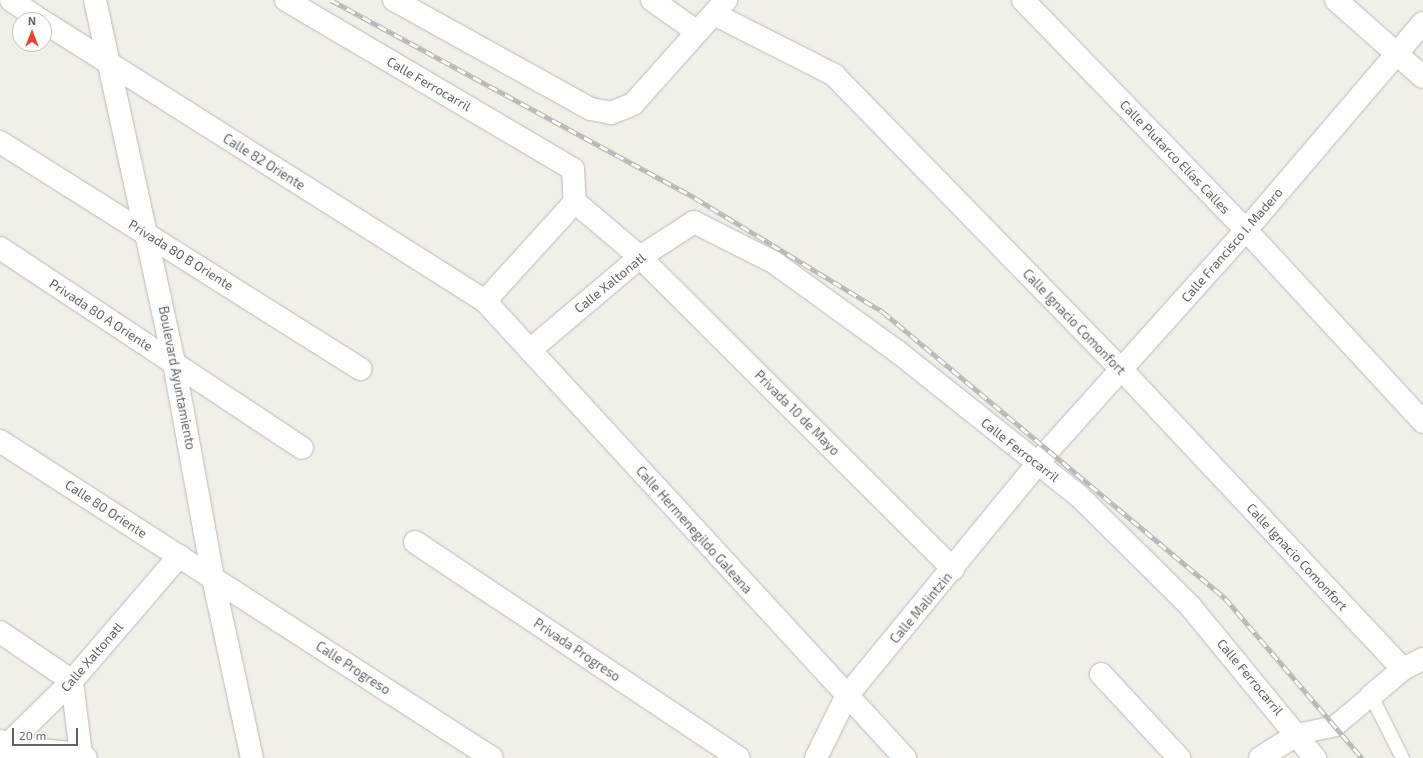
<!DOCTYPE html>
<html>
<head>
<meta charset="utf-8">
<style>
  body { margin:0 }
  #map { position:relative; width:1423px; height:758px; overflow:hidden; background:#f1efe8; font-family:"Exo 2",sans-serif }
  div>[style] { position:absolute }
  [style*='--x'] { left:calc(var(--x)*1px); top:calc(var(--y)*1px); width:calc(var(--w)*1px); rotate:calc(var(--a)*1deg) }
  .roads { filter:drop-shadow(0 0 1px #b5b8bc) drop-shadow(0 0 1px #b5b8bc) }
  .service>* { height:13px; margin:-6.5px; padding:0 6.5px; transform-origin:6.5px; border-radius:6.5px; background:#fff }
  .pedestrian>* { height:20px; margin:-10px; padding:0 10px; transform-origin:10px; border-radius:10px; background:#fff }
  .minor>* { height:22px; margin:-11px; padding:0 11px; transform-origin:11px; border-radius:11px; background:#fff }
  .rail>* { height:4.5px; margin-top:-2.25px; transform-origin:0; background:repeating-linear-gradient(90deg,#fff 0 9px,#b6b7b8 0 18px); box-sizing:border-box; border-block:1px solid #b6b7b8 }
  span { translate:-50% -50%; white-space:nowrap; text-align:center; line-height:1.15; -webkit-text-stroke:3px #fff; paint-order:stroke }
  .street-label { font-size:13px; color:#5f6368 }
  .north { position:absolute; left:12px; top:12px; width:40px; height:40px; box-sizing:border-box; background:#fff; border:1px solid #bfc1c3; border-radius:50%; rotate:0deg; font-size:11px; font-weight:700; line-height:16px; text-align:center; color:#5f6368 }
  .north::after { content:''; display:block; margin:auto; width:14px; height:18px; background:#ea4335; clip-path:polygon(50% 0,100% 100%,50% 72%,0 100%) }
  .scale { position:absolute; left:12px; top:728px; width:66px; height:18px; box-sizing:border-box; border:2px solid #5f6368; border-top:0; padding-left:5px; font-size:12px; line-height:14px; white-space:nowrap; color:#5f6368; -webkit-text-stroke:3px #fff; paint-order:stroke }
</style>
</head>
<body>
<div id="map">
  <div class="roads">
    <div class="service">
      <i style="--x:1371;--y:696;--w:69;--a:63.4"></i>
    </div>
    <div class="pedestrian">
      <i style="--x:1298;--y:734;--w:38;--a:-12"></i>
      <i style="--x:1335;--y:726;--w:47;--a:-39.8"></i>
    </div>
    <div class="minor">
      <i style="--x:11;--y:0;--w:36;--a:34"></i>
      <i style="--x:95;--y:0;--w:371;--a:77.7"></i>
      <i style="--x:174;--y:363;--w:219;--a:79.7"></i>
      <i style="--x:213;--y:578;--w:184;--a:77.8"></i>
      <i style="--x:286;--y:0;--w:333;--a:30.5"></i>
      <i style="--x:573;--y:169;--w:33;--a:87"></i>
      <i style="--x:575;--y:202;--w:134;--a:132.3"></i>
      <i style="--x:394;--y:0;--w:225;--a:29"></i>
      <i style="--x:591;--y:109;--w:20;--a:11"></i>
      <i style="--x:611;--y:113;--w:24;--a:-22"></i>
      <i style="--x:633;--y:104;--w:140;--a:-48.2"></i>
      <i style="--x:652;--y:0;--w:54;--a:35.2"></i>
      <i style="--x:1023;--y:0;--w:320;--a:45.9"></i>
      <i style="--x:1246;--y:230;--w:261;--a:47.3"></i>
      <i style="--x:1336;--y:0;--w:116;--a:41.5"></i>
      <i style="--x:714;--y:14;--w:135;--a:26.9"></i>
      <i style="--x:834;--y:75;--w:412;--a:45.7"></i>
      <i style="--x:1122;--y:370;--w:410;--a:46.8"></i>
      <i style="--x:44;--y:22;--w:522;--a:32.32"></i>
      <i style="--x:485;--y:301;--w:621;--a:47.42"></i>
      <i style="--x:0;--y:142;--w:426;--a:32.2"></i>
      <i style="--x:575;--y:202;--w:85;--a:40.2"></i>
      <i style="--x:640;--y:257;--w:442;--a:44.9"></i>
      <i style="--x:0;--y:248;--w:362;--a:33.5"></i>
      <i style="--x:530;--y:350;--w:144;--a:-40.2"></i>
      <i style="--x:640;--y:257;--w:64;--a:-32.9"></i>
      <i style="--x:694;--y:222;--w:91;--a:26.8"></i>
      <i style="--x:775;--y:263;--w:152;--a:35.9"></i>
      <i style="--x:898;--y:352;--w:233;--a:38.5"></i>
      <i style="--x:1080;--y:497;--w:155;--a:44.7"></i>
      <i style="--x:1190;--y:606;--w:197;--a:50.6"></i>
      <i style="--x:0;--y:441;--w:585;--a:32.79"></i>
      <i style="--x:415;--y:542;--w:389;--a:33.7"></i>
      <i style="--x:0;--y:632;--w:87;--a:34.2"></i>
      <i style="--x:72;--y:681;--w:74;--a:83"></i>
      <i style="--x:1101;--y:674;--w:115;--a:47.1"></i>
      <i style="--x:1371;--y:696;--w:42;--a:-40.2"></i>
      <i style="--x:1403;--y:669;--w:22;--a:-27"></i>
      <i style="--x:1;--y:741;--w:11;--a:34"></i>
      <i style="--x:10;--y:747;--w:71;--a:5.6"></i>
      <i style="--x:81;--y:754;--w:6;--a:39"></i>
      <i style="--x:0;--y:752;--w:101;--a:-44.6"></i>
      <i style="--x:72;--y:681;--w:165;--a:-49.4"></i>
      <i style="--x:816;--y:758;--w:68;--a:-63.8"></i>
      <i style="--x:846;--y:697;--w:317;--a:-50.6"></i>
      <i style="--x:1047;--y:452;--w:298;--a:-48.1"></i>
      <i style="--x:1246;--y:230;--w:272;--a:-49.5"></i>
      <i style="--x:1260;--y:758;--w:45;--a:-32.3"></i>
    </div>
  </div>
  <div class="rail">
    <i style="--x:331;--y:0;--w:414;--a:28.5"></i>
    <i style="--x:695;--y:198;--w:220;--a:31.2"></i>
    <i style="--x:883;--y:312;--w:446;--a:39.9"></i>
    <i style="--x:1225;--y:598;--w:211;--a:49.4"></i>
  </div>
  <div class="street-label">
    <span style="left:429px;top:84px;rotate:30deg">Calle Ferrocarril</span>
    <span style="left:1175px;top:157px;rotate:46deg">Calle Plutarco Elías Calles</span>
    <span style="left:264px;top:162px;rotate:32deg">Calle 82 Oriente</span>
    <span style="left:1232px;top:245px;rotate:-49deg">Calle Francisco I. Madero</span>
    <span style="left:181px;top:255px;rotate:32deg">Privada 80 B Oriente</span>
    <span style="left:610px;top:283px;rotate:-39deg">Calle Xaltonatl</span>
    <span style="left:101px;top:315px;rotate:33deg">Privada 80 A Oriente</span>
    <span style="left:1074px;top:322px;rotate:46deg">Calle Ignacio Comonfort</span>
    <span style="left:177px;top:378px;rotate:79deg">Boulevard Ayuntamiento</span>
    <span style="left:797px;top:413px;rotate:45deg">Privada 10 de Mayo</span>
    <span style="left:1020px;top:450px;rotate:38deg">Calle Ferrocarril</span>
    <span style="left:106px;top:509px;rotate:33deg">Calle 80 Oriente</span>
    <span style="left:694px;top:530px;rotate:48deg">Calle Hermenegildo Galeana</span>
    <span style="left:1297px;top:557px;rotate:47deg">Calle Ignacio Comonfort</span>
    <span style="left:921px;top:608px;rotate:-50deg">Calle Malintzin</span>
    <span style="left:577px;top:650px;rotate:34deg">Privada Progreso</span>
    <span style="left:92px;top:657px;rotate:-49deg">Calle Xaltonatl</span>
    <span style="left:353px;top:668px;rotate:33deg">Calle Progreso</span>
    <span style="left:1250px;top:677px;rotate:50deg">Calle Ferrocarril</span>
  </div>
  <div class="north">N</div>
  <div class="scale">20 m</div>
</div>
</body>
</html>
